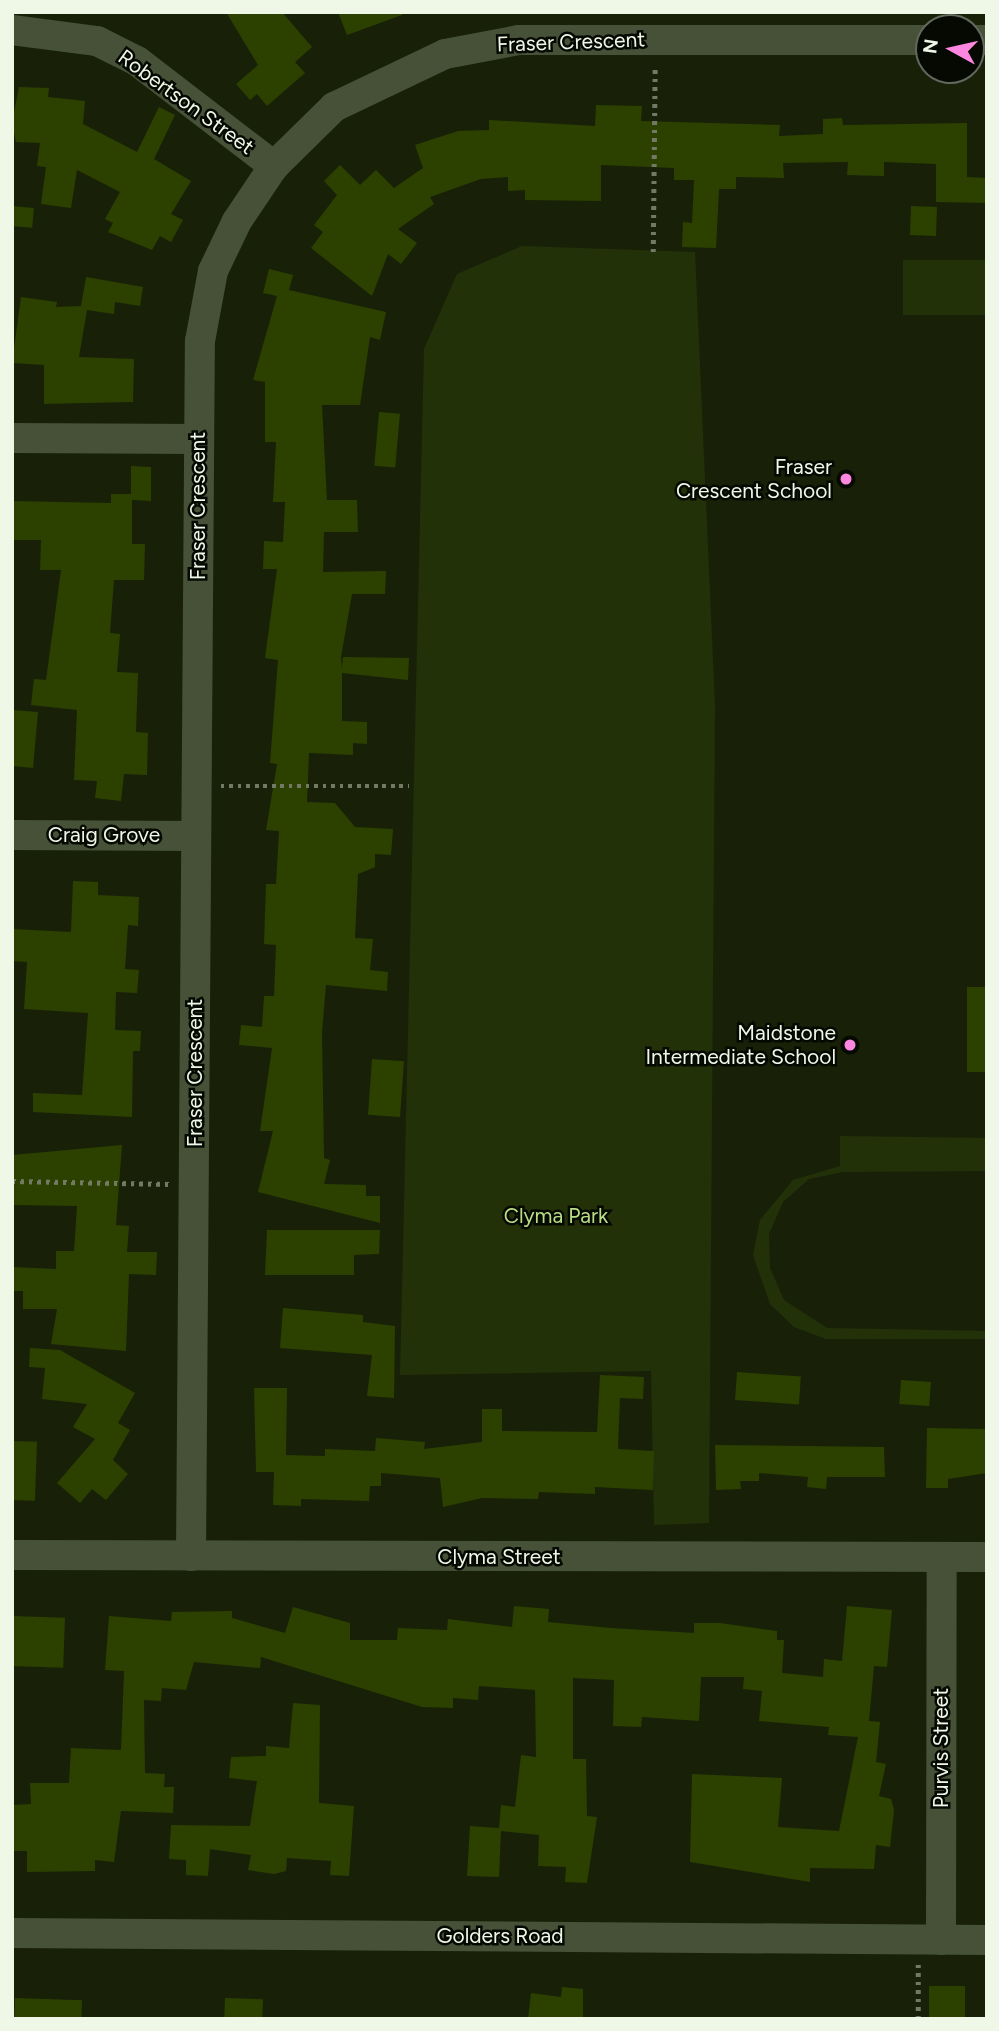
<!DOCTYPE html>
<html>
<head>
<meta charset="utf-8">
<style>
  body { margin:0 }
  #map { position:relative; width:999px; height:2031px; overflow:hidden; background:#182108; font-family:Figtree,sans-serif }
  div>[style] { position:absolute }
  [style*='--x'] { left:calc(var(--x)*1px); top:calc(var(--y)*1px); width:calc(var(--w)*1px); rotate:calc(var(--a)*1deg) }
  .green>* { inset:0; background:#233109; transform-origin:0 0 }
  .building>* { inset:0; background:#2c4100; transform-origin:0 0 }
  .path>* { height:4.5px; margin-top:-2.25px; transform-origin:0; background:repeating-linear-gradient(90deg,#727a65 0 3.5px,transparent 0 8.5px) }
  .minor>* { height:30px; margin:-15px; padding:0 15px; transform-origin:15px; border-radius:15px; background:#465138 }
  .dots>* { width:19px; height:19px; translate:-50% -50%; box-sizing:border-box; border:4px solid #060902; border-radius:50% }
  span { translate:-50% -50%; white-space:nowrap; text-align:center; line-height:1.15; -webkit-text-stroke:5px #060902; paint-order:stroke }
  .street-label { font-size:21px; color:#eff7e7 }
  .poi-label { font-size:21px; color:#eff7e7 }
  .right { translate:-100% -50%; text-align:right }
  .park-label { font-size:21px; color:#b9dd85 }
  .frame { position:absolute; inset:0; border:14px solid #eff7e7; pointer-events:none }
  .north { position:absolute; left:915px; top:14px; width:70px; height:70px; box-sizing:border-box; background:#060902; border:2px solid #63685e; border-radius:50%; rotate:278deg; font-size:19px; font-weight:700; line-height:28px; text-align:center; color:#eff7e7 }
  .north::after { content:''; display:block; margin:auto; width:24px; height:32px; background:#fd86e1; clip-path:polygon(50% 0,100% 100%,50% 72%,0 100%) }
</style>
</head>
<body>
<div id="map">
  <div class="green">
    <i style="clip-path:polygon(522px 246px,695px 252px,715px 706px,709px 1523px,654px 1525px,651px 1371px,400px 1375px,424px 349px,457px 274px)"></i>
    <i style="left:903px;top:260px;width:84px;height:55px"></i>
    <i style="clip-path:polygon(840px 1136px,987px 1138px,987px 1171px,843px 1172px,809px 1179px,783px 1202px,769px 1234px,770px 1268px,784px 1300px,827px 1328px,987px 1331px,987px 1339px,826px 1339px,794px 1327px,770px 1304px,753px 1255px,760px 1220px,793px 1180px,840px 1166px)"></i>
  </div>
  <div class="building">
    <i style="clip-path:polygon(226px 12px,282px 12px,312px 47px,295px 62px,305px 73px,267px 106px,257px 94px,250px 100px,236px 84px,258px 65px)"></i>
    <i style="clip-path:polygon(338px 12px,402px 12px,402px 15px,347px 35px)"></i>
    <i style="clip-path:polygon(19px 87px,49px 88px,48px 97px,85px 101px,83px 124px,137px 152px,159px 107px,175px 115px,154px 159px,191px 181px,171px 214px,183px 220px,171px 242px,160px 236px,152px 250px,108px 232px,113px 223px,105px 219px,120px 192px,77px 170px,71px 208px,41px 204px,46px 167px,37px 166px,40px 143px,16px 142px,12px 122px)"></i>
    <i style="clip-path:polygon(596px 105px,642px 106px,641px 121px,780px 125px,779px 136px,823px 134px,823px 119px,842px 118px,843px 125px,967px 123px,967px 177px,987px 178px,987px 203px,936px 202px,936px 164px,884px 162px,884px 176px,847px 175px,848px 162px,783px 163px,784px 178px,736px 177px,736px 189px,719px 189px,716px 248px,682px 247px,683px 222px,692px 223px,694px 180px,674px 180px,674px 168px,601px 165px,601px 201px,525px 200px,525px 190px,508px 191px,508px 177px,481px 179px,430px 197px,434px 204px,398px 229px,417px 243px,401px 264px,388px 254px,372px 296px,311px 248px,323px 232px,314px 225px,337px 195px,324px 181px,340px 165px,360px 185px,376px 170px,394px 188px,423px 168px,415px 145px,458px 131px,489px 130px,489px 120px,595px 126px)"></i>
    <i style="left:12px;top:206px;width:22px;height:20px;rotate:5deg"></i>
    <i style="left:911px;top:206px;width:26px;height:29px;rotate:2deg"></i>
    <i style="clip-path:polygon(269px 269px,293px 275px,289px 290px,386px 312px,380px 340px,370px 337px,360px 405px,322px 405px,327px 500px,357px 500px,358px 532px,324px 532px,323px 572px,386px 571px,385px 594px,352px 594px,341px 657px,342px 668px,343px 657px,409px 658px,408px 680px,342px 673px,342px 721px,367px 722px,367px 744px,353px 743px,353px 755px,309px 753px,307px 802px,335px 803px,355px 827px,393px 829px,391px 855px,375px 854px,375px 867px,358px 874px,355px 938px,373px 939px,370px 970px,388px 972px,387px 991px,326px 985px,322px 1032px,324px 1158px,330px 1160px,324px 1184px,366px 1185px,366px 1196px,380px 1196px,380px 1223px,258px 1192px,273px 1131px,260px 1131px,272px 1048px,239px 1045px,241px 1025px,262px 1027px,264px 996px,274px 996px,276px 945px,264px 944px,266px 884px,276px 884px,279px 831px,266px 830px,277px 764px,270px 763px,278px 660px,265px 658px,277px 569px,263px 569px,264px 541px,283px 542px,285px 502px,273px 502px,276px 442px,265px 442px,265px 382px,253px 380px,277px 296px,263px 293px)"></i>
    <i style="clip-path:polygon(86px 277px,143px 287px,140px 306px,115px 302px,114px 314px,87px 310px,79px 357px,134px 359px,133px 402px,44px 404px,44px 365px,12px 363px,21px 297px,57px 302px,56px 307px,81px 306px)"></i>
    <i style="left:379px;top:412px;width:21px;height:54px;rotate:5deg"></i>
    <i style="clip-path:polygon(131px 466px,151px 467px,151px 501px,132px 500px,132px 544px,145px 544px,144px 580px,114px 580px,110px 633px,120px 634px,117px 672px,138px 673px,136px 732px,148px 733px,147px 775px,124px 774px,121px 801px,95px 798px,97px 781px,74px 780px,77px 710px,31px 705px,34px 679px,46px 680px,61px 570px,40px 570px,41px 540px,12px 540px,12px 501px,111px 503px,111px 494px,131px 494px)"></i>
    <i style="clip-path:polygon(12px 710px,38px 712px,33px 768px,12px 766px)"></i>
    <i style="clip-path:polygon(73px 881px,98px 882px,98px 895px,139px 897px,138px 926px,128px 925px,125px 969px,139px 970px,137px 993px,116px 992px,115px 1030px,141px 1031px,140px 1051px,133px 1051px,132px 1117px,33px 1112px,33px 1093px,82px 1095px,88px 1013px,24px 1009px,27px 962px,12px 961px,12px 929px,71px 932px)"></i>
    <i style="left:967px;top:987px;width:20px;height:85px"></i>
    <i style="left:372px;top:1059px;width:32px;height:56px;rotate:4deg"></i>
    <i style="clip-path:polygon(122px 1145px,116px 1225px,129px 1226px,127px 1252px,157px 1252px,156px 1275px,129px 1274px,126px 1351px,51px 1344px,57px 1309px,23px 1309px,23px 1291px,12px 1291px,12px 1267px,56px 1269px,56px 1251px,74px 1251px,77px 1206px,12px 1205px,12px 1155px)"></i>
    <i style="clip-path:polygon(267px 1230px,380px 1230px,379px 1254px,354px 1255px,354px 1275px,265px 1275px)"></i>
    <i style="clip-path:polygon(283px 1308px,363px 1315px,363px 1322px,395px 1326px,394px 1398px,367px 1396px,372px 1355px,280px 1348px)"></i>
    <i style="clip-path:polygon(30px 1348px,60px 1350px,135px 1393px,118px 1423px,130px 1430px,113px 1460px,128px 1474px,106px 1500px,92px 1489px,80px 1503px,57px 1483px,95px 1439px,73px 1427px,87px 1404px,42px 1399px,45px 1368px,29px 1367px)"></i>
    <i style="left:737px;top:1372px;width:64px;height:28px;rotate:4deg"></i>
    <i style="clip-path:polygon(600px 1375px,644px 1377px,643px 1399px,620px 1398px,618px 1449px,654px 1451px,653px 1490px,595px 1487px,595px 1494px,539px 1492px,538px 1499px,482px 1498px,443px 1507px,440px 1478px,381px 1473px,381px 1486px,370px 1486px,369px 1501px,301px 1499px,301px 1506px,273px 1505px,274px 1472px,256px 1472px,254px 1388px,287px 1388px,286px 1455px,325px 1456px,325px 1449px,375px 1451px,376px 1438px,425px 1442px,424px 1449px,482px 1442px,482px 1409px,502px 1409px,502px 1431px,597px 1432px)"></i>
    <i style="left:901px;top:1380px;width:30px;height:24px;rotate:4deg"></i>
    <i style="clip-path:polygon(927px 1428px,987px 1429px,987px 1473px,948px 1479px,948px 1488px,926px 1488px)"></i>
    <i style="left:12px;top:1441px;width:25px;height:59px;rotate:2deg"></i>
    <i style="clip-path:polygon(715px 1445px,884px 1447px,885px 1477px,827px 1477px,826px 1489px,807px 1487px,808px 1477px,759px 1473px,759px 1481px,740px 1481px,741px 1489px,716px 1490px)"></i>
    <i style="clip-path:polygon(514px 1606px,549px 1609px,548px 1622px,611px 1628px,694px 1633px,694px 1623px,720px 1623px,777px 1631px,777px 1640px,784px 1640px,782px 1673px,823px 1677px,824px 1659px,842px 1661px,847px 1606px,892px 1610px,887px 1667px,874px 1666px,869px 1721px,880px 1722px,876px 1762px,886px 1764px,879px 1796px,891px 1799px,894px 1810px,890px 1847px,876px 1845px,874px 1869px,810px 1868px,810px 1882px,690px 1862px,692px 1774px,782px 1778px,778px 1827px,839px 1831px,858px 1737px,828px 1735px,829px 1727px,759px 1721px,762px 1691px,743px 1689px,744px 1677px,701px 1677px,699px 1721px,642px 1717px,641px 1727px,613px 1726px,614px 1680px,573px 1678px,573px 1759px,586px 1759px,587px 1816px,597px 1817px,587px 1883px,565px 1882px,566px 1867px,538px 1866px,539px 1835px,501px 1831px,499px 1877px,467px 1876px,470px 1826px,499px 1828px,501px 1805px,515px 1807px,521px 1755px,536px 1757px,535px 1690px,479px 1686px,478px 1700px,453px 1698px,453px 1708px,422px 1707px,261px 1657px,260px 1668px,194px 1662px,186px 1690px,162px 1688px,161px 1701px,144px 1700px,145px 1773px,165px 1774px,164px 1787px,174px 1787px,173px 1813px,121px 1811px,114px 1862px,95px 1860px,95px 1871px,27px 1872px,27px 1851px,12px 1851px,12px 1805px,31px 1804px,30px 1783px,69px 1783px,71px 1748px,121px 1750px,124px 1671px,105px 1670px,109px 1616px,171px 1621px,172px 1612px,232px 1611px,232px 1618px,285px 1633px,293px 1607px,350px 1623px,350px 1640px,397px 1640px,398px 1628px,447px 1630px,448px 1619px,512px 1627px)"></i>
    <i style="left:12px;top:1616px;width:53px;height:50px;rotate:2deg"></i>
    <i style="clip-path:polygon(293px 1703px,320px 1705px,319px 1803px,354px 1806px,349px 1876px,330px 1875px,331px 1861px,287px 1858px,286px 1871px,274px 1874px,248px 1870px,251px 1855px,210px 1849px,208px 1876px,186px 1875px,186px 1860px,169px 1859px,171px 1825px,250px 1826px,257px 1781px,229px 1778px,231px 1757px,266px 1756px,266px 1746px,289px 1748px)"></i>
    <i style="left:929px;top:1986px;width:36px;height:33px"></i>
    <i style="clip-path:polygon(562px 1987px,583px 1989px,583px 2019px,528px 2019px,531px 1993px,561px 1997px)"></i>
    <i style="left:15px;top:1998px;width:67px;height:21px;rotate:2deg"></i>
    <i style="left:225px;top:1998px;width:38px;height:21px;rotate:2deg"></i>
  </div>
  <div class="path">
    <i style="--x:653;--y:252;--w:185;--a:-89.4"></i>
    <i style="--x:221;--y:786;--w:188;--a:0"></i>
    <i style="--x:12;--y:1181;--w:158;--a:1.1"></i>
    <i style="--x:918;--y:2019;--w:55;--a:-90"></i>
  </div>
  <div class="minor">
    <i style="--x:12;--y:30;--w:86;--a:7.4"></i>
    <i style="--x:97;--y:41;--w:45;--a:26.6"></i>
    <i style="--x:137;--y:61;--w:173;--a:37.5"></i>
    <i style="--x:971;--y:40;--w:16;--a:0"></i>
    <i style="--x:12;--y:438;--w:186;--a:0.3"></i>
    <i style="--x:12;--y:835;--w:184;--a:0.3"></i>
    <i style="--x:12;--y:1555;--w:975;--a:0.12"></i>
    <i style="--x:191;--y:1556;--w:1215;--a:-89.58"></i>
    <i style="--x:200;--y:341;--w:71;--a:-79.5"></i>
    <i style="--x:213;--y:271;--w:55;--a:-64.4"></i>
    <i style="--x:237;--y:221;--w:66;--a:-56.1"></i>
    <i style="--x:274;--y:166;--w:84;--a:-44.5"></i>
    <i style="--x:334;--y:107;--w:123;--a:-25.5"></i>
    <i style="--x:445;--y:54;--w:75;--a:-10.7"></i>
    <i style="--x:519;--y:40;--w:410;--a:0"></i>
    <i style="--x:12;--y:1933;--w:975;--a:0.41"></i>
    <i style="--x:941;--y:1940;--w:383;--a:-89.9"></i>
  </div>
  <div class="dots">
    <i style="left:846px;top:479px;background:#fd86e1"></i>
    <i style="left:850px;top:1045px;background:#fd86e1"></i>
  </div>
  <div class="street-label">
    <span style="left:571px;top:42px;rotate:-2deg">Fraser Crescent</span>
    <span style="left:186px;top:102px;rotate:36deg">Robertson Street</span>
    <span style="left:198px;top:506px;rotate:-90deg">Fraser Crescent</span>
    <span style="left:104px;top:835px">Craig Grove</span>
    <span style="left:195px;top:1073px;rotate:-90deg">Fraser Crescent</span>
    <span style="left:499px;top:1557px">Clyma Street</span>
    <span style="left:941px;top:1748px;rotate:-90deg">Purvis Street</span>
    <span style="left:500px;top:1936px">Golders Road</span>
  </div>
  <div class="poi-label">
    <span class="right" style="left:832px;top:479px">Fraser<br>Crescent School</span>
    <span class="right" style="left:836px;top:1045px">Maidstone<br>Intermediate School</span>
  </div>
  <div class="park-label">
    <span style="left:556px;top:1216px">Clyma Park</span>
  </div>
  <div class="frame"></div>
  <div class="north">N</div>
</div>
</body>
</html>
